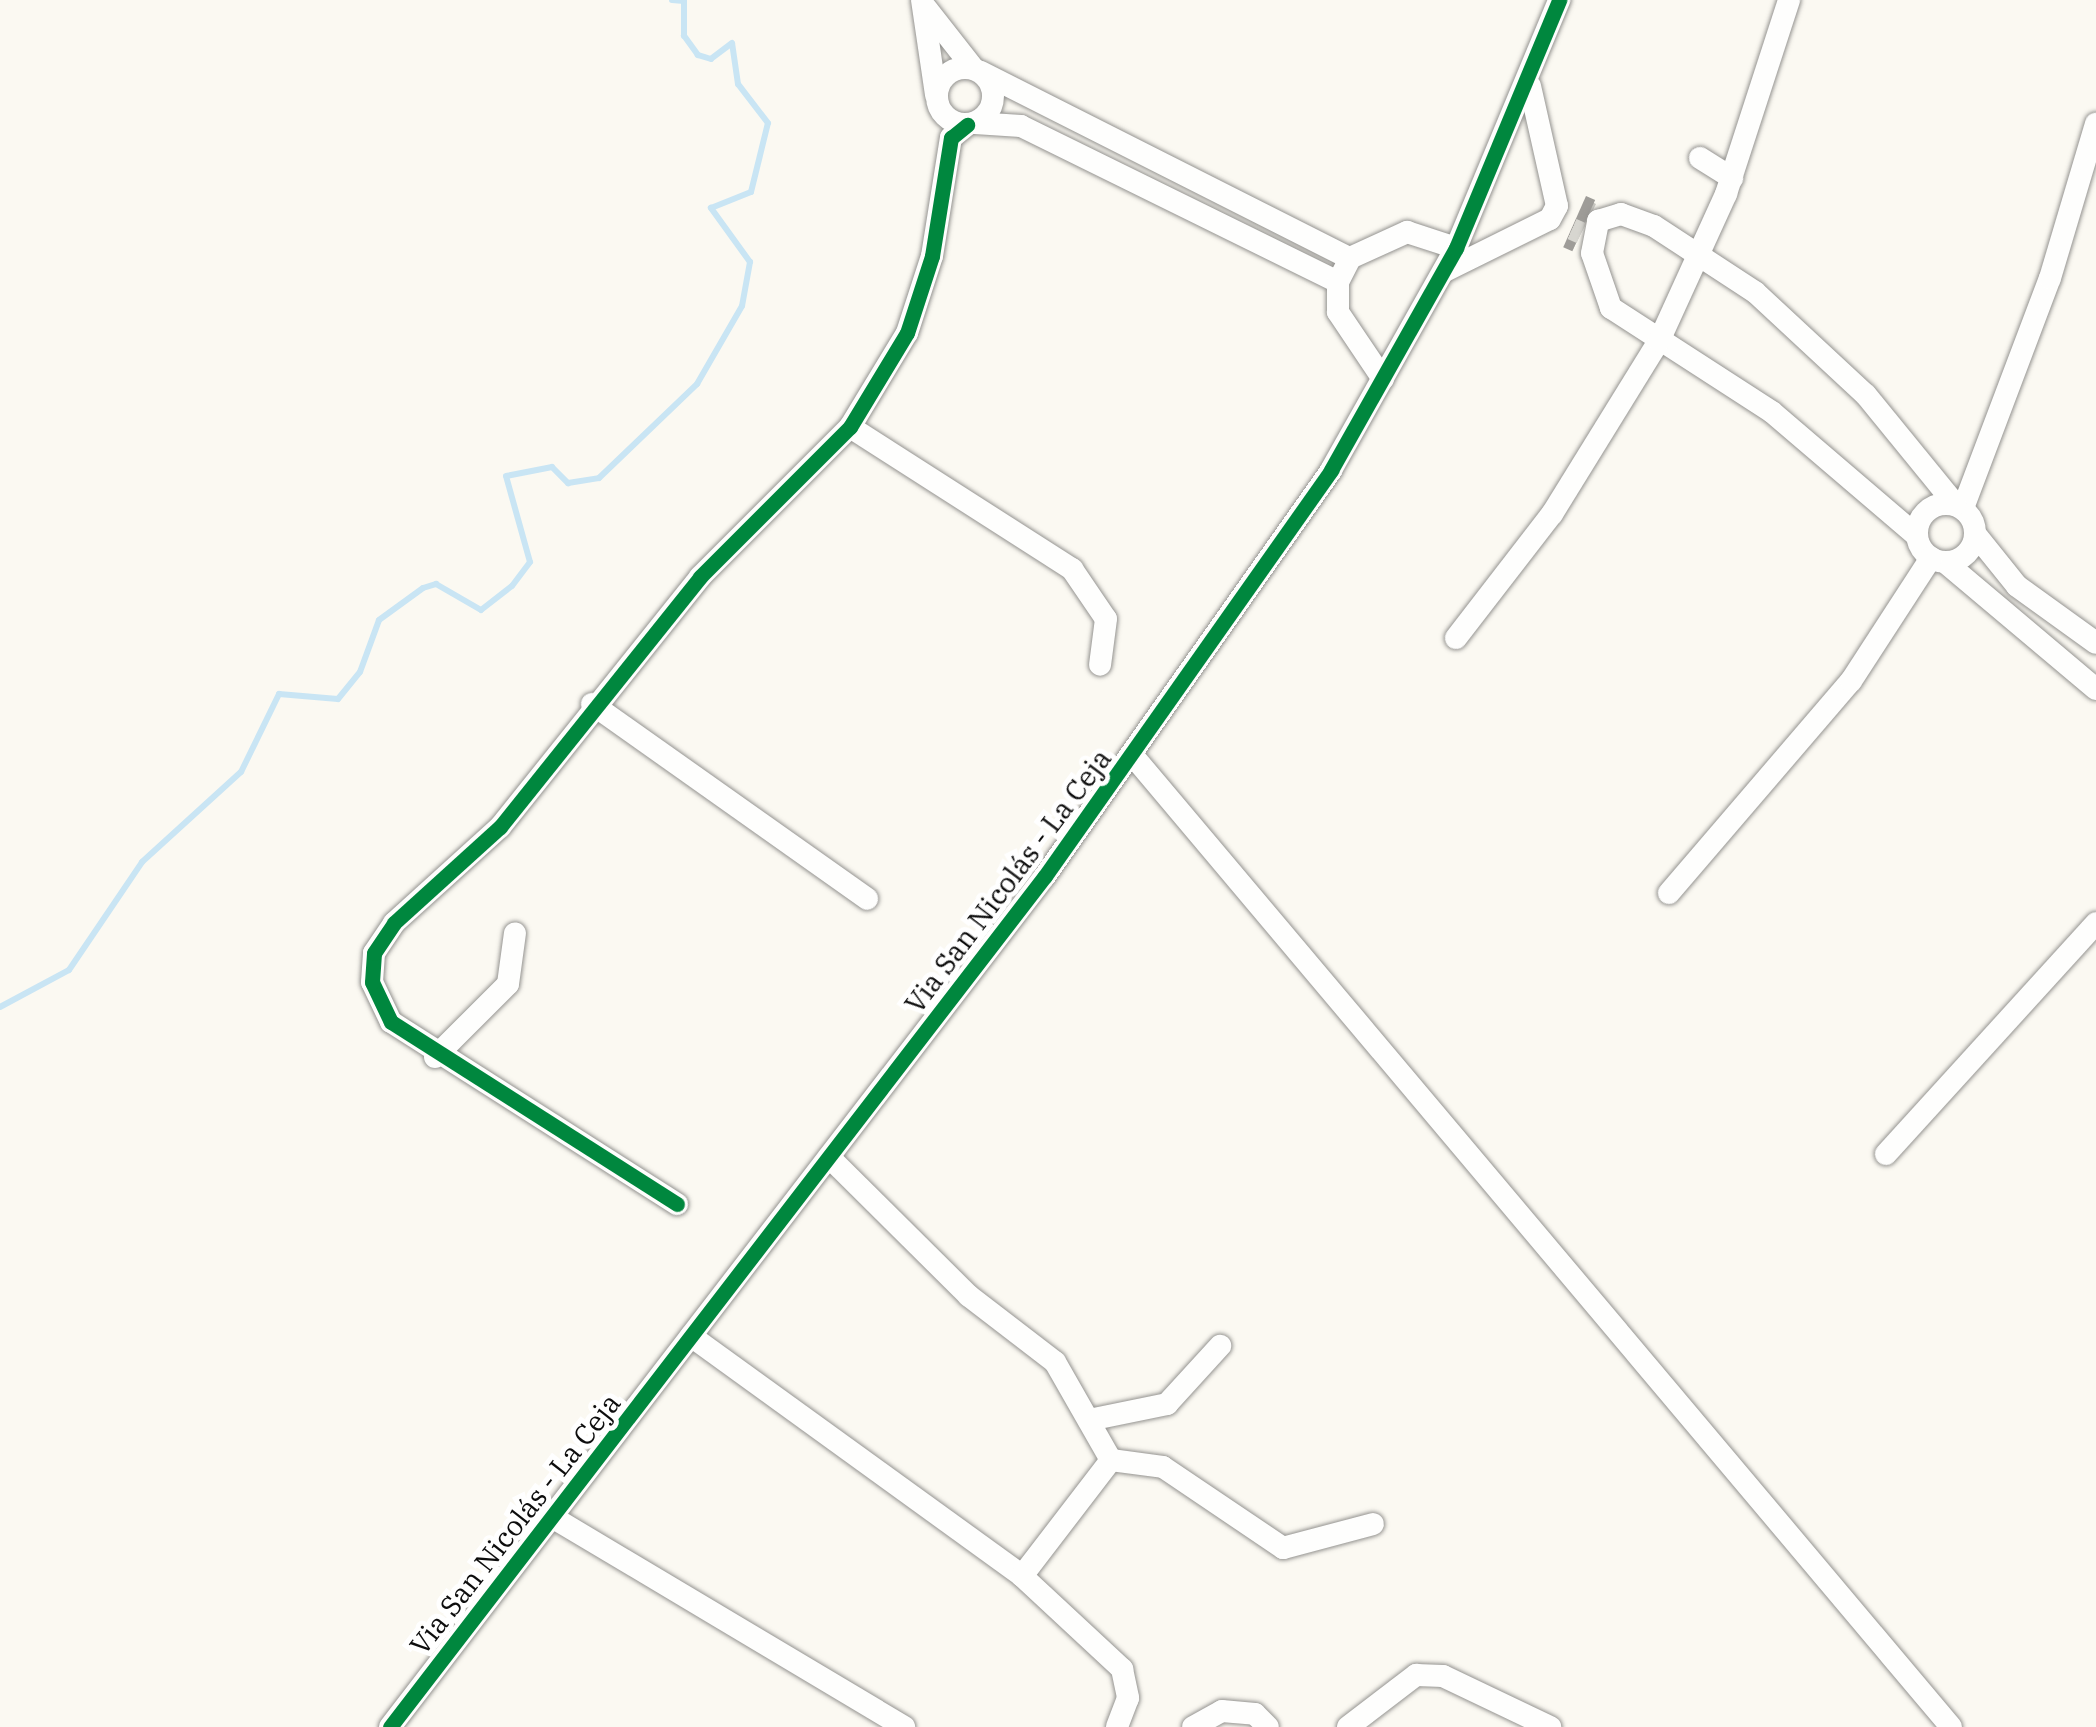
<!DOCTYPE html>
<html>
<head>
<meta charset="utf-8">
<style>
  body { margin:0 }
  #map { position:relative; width:2096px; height:1727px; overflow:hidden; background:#fbf9f2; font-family:"IBM Plex Serif",serif }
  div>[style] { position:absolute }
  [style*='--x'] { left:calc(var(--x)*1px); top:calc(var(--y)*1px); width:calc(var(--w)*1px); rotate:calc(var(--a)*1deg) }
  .shadow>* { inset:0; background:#0003; transform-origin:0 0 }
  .stream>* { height:6px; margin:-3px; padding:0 3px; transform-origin:3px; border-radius:3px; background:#c9e5f4 }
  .building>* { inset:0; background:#9e9c98; transform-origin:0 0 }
  .minor-tunnel>* { height:22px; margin-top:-11px; transform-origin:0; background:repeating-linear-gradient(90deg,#d7d6d0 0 22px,transparent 0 33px) }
  .roads { filter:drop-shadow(0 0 2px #949390) drop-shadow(0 0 2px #949390) }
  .minor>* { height:22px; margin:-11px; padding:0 11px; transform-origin:11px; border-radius:11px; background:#fefefd }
  .minor>.ring { margin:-11px; padding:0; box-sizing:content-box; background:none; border:22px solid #fefefd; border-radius:50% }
  .cycleway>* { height:15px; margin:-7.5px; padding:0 7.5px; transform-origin:7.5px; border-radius:7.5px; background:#00873e }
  span { translate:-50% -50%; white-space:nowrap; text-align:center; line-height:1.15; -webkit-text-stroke:10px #fff; paint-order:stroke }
  .street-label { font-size:28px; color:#0d0d0d }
</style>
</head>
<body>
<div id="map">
  <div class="shadow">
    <i style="left:1588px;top:200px;width:9px;height:51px;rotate:27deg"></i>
  </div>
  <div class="stream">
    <i style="--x:0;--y:1007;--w:78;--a:-28.2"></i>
    <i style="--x:69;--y:970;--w:130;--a:-55.9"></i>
    <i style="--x:142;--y:862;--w:134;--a:-42.3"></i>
    <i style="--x:241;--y:772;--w:87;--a:-64"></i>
    <i style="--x:279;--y:694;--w:59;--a:4.8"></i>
    <i style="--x:338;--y:699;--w:35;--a:-51"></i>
    <i style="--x:360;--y:672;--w:55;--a:-69.9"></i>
    <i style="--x:379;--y:620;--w:54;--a:-36"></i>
    <i style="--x:423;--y:588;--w:14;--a:-17"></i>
    <i style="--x:436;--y:584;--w:52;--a:30"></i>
    <i style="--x:481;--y:610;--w:39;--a:-38"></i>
    <i style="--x:512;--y:586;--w:30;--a:-53"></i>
    <i style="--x:530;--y:562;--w:89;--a:-105.6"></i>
    <i style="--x:506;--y:476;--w:47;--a:-11.1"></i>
    <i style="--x:552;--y:467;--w:23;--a:45"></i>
    <i style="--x:568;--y:483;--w:31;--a:-9"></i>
    <i style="--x:599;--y:478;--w:136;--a:-43.8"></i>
    <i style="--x:697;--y:384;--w:90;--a:-60"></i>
    <i style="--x:742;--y:306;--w:45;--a:-79.7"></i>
    <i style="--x:750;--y:262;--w:67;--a:-125.8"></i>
    <i style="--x:711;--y:208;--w:43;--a:-21.8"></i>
    <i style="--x:751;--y:192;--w:71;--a:-76.2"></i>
    <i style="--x:768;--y:123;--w:49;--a:-127.6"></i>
    <i style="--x:738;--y:84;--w:41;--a:-98.3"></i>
    <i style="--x:732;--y:43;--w:26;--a:143"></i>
    <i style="--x:711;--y:59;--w:14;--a:-163"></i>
    <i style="--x:698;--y:55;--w:24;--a:-126"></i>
    <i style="--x:684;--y:36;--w:35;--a:-90"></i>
    <i style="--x:684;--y:1;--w:12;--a:-175"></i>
  </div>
  <div class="building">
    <i style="left:1586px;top:196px;width:10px;height:56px;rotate:24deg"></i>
  </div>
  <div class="minor-tunnel">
    <i style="--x:1572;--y:229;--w:10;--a:24"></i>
  </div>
  <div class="roads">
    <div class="minor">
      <i style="--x:922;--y:0;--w:96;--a:81.6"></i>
      <i style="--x:926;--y:8;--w:76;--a:51.9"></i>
      <i class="ring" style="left:937px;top:68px;width:34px;height:34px"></i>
      <i style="--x:981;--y:72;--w:413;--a:26.8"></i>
      <i style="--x:975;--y:123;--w:46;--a:3.7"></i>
      <i style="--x:1021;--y:126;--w:353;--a:26.2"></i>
      <i style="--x:1700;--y:158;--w:38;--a:32"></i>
      <i style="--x:1443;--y:272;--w:119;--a:-26.4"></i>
      <i style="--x:1550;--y:219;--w:15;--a:-62"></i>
      <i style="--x:1557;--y:206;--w:123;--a:-102.7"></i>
      <i style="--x:1383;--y:379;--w:81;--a:-123.9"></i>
      <i style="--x:1338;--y:312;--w:30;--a:-90"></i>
      <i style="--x:1338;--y:282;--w:27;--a:-63"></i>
      <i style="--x:1350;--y:258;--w:63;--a:-24.5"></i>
      <i style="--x:1407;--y:232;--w:52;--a:18.1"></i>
      <i style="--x:850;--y:427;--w:264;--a:32.6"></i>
      <i style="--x:1072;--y:569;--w:60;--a:55.8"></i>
      <i style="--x:1106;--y:619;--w:46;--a:97.4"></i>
      <i class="ring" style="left:1917px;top:504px;width:36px;height:36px"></i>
      <i style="--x:1963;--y:508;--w:246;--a:-69.3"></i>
      <i style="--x:2050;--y:278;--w:161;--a:-73.4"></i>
      <i style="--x:1976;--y:535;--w:65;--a:51.2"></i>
      <i style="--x:2017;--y:586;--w:97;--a:35.8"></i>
      <i style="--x:1917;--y:536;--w:191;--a:-139.5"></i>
      <i style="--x:1772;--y:412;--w:192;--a:-147.1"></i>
      <i style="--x:1611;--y:308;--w:58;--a:-109.1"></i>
      <i style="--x:1592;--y:253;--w:33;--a:-79"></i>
      <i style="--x:1598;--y:221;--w:24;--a:-17"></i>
      <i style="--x:1621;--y:214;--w:35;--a:20"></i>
      <i style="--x:1654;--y:226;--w:121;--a:33.2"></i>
      <i style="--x:1755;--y:292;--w:151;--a:42.9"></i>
      <i style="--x:1866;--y:395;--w:141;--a:50.8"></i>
      <i style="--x:1945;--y:562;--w:197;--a:40.1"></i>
      <i style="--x:1456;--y:638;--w:157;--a:-52.3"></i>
      <i style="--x:1552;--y:514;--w:203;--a:-58.3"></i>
      <i style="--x:1659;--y:341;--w:162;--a:-65.5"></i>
      <i style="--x:1726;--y:194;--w:204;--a:-72"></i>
      <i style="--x:592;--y:704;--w:337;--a:35.3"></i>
      <i style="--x:1134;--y:757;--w:1268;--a:49.89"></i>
      <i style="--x:1669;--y:893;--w:279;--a:-49.4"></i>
      <i style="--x:1851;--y:681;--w:147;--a:-57"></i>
      <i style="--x:435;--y:1057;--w:103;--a:-45"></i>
      <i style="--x:508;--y:984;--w:51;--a:-82.2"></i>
      <i style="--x:1886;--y:1154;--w:312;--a:-47.7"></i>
      <i style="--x:829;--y:1157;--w:197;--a:44.8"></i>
      <i style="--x:969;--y:1296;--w:108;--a:37.5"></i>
      <i style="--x:1055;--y:1362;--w:113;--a:60.3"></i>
      <i style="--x:1111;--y:1460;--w:52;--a:7.7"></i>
      <i style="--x:1163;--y:1467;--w:145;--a:34"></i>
      <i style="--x:1283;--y:1548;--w:93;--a:-14.9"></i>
      <i style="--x:677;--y:1204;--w:339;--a:-147.5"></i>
      <i style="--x:391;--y:1022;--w:44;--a:-115.4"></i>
      <i style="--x:372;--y:982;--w:29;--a:-86"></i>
      <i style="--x:374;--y:953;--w:36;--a:-56"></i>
      <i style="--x:394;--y:923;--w:143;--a:-42.2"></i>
      <i style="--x:500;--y:827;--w:320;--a:-51.3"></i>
      <i style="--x:700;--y:577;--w:212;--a:-45"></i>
      <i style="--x:850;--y:427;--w:110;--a:-58.8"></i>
      <i style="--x:907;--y:333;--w:81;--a:-72"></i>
      <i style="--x:932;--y:256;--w:120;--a:-80.9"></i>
      <i style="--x:951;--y:138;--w:21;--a:-39"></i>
      <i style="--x:691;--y:1336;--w:409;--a:35.9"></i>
      <i style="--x:1022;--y:1576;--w:137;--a:42.9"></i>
      <i style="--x:1122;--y:1669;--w:30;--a:78"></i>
      <i style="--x:1128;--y:1698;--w:31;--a:111"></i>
      <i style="--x:1089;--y:1420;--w:80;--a:-11.6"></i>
      <i style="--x:1167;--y:1404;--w:79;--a:-47.6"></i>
      <i style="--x:552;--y:1517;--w:410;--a:30.8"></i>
      <i style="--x:1022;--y:1576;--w:146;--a:-52.5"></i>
      <i style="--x:390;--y:1727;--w:1074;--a:-52.42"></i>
      <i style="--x:1045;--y:876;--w:497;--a:-54.8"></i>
      <i style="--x:1331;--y:470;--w:255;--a:-60.6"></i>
      <i style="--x:1456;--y:248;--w:269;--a:-67.4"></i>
      <i style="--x:1193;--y:1727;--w:33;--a:-29"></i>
      <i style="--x:1222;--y:1711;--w:33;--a:5"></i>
      <i style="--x:1255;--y:1714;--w:18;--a:45"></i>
      <i style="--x:1348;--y:1727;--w:86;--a:-37.4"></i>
      <i style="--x:1416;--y:1675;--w:27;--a:2"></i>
      <i style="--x:1443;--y:1676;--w:119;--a:25.5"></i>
    </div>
  </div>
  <div class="cycleway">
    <i style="--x:677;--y:1204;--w:339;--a:-147.5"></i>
    <i style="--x:391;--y:1022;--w:44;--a:-115.4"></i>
    <i style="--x:372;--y:982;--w:29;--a:-86"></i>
    <i style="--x:374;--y:953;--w:36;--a:-56"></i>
    <i style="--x:394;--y:923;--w:143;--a:-42.2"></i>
    <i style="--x:500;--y:827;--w:320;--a:-51.3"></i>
    <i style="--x:700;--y:577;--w:212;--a:-45"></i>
    <i style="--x:850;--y:427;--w:110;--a:-58.8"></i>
    <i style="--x:907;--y:333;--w:81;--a:-72"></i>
    <i style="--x:932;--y:256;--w:120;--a:-80.9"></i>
    <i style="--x:951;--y:138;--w:21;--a:-39"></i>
    <i style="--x:390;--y:1727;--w:1074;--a:-52.42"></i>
    <i style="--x:1045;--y:876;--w:497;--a:-54.8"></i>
    <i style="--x:1331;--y:470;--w:255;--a:-60.6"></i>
    <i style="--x:1456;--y:248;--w:269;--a:-67.4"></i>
  </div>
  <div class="street-label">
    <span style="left:1008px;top:881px;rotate:-53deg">Via San Nicolás - La Ceja</span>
    <span style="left:515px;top:1524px;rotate:-52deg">Via San Nicolás - La Ceja</span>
  </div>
</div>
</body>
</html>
